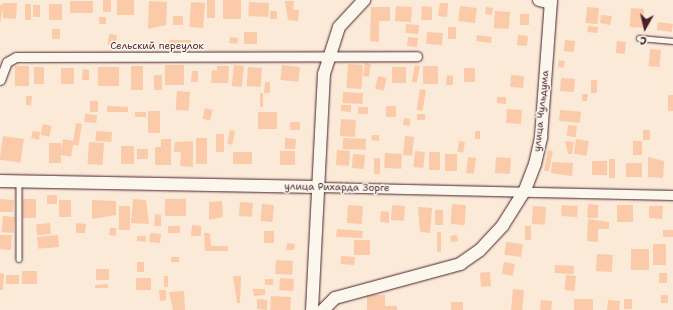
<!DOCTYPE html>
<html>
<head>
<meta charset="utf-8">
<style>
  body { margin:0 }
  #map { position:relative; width:673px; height:310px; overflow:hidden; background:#fbead8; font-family:"Shantell Sans",sans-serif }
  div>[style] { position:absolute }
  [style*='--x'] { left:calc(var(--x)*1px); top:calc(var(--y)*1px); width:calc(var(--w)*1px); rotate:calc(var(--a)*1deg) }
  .building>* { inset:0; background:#facaa9; transform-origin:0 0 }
  .roads { filter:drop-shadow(0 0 1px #4a1f2b) drop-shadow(0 0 1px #4a1f2b) }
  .lane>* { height:4.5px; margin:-2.25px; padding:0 2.25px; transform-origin:2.25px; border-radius:2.25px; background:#fbf7ec }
  .street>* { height:9px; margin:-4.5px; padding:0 4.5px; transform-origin:4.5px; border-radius:4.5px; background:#fbf7ec }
  .secondary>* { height:12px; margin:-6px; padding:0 6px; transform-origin:6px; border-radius:6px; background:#fbf7ec }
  span { translate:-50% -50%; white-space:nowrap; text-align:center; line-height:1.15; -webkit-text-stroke:3px #fbf7ec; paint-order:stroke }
  .street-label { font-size:10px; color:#4a1f2b }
  .north { position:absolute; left:625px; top:8px; width:40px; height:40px; -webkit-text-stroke:3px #fbf7ec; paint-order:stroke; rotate:188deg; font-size:11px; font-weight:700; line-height:16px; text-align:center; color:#4a1f2b }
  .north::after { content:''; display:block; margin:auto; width:14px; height:18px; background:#4a1f2b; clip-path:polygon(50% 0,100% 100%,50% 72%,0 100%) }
</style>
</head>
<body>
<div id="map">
  <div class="building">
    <i style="left:103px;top:0;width:8px;height:12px"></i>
    <i style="left:117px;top:0;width:17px;height:15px"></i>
    <i style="left:207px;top:0;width:8px;height:18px"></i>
    <i style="left:223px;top:0;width:18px;height:19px"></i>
    <i style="left:93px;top:1px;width:12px;height:23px;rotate:90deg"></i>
    <i style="clip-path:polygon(149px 1px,167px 2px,166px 25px,148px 29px)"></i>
    <i style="clip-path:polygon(285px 1px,294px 1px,293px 10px,299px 10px,298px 21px,288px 20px)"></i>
    <i style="left:191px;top:2px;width:14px;height:25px;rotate:4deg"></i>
    <i style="left:249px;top:2px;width:20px;height:14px;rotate:3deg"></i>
    <i style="clip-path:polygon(4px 3px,17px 3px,16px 19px,3px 18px,3px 8px,0 23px,0 6px)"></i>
    <i style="clip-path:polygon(440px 3px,448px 3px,447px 17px,438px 16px)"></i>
    <i style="left:25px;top:4px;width:6px;height:16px"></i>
    <i style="left:49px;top:4px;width:13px;height:16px"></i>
    <i style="left:33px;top:5px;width:7px;height:12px"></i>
    <i style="left:396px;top:6px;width:16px;height:15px;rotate:4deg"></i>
    <i style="clip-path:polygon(422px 6px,432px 7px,432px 20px,421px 20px)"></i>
    <i style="left:460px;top:6px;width:17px;height:15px;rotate:7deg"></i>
    <i style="clip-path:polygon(371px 7px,390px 7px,390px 21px,379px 21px,379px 42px,370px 41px)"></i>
    <i style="left:486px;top:7px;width:7px;height:7px;rotate:8deg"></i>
    <i style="left:587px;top:7px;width:12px;height:16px;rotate:5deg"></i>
    <i style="left:631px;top:8px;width:13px;height:19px;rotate:4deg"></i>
    <i style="left:270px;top:11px;width:7px;height:8px"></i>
    <i style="left:495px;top:11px;width:15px;height:17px;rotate:4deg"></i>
    <i style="left:520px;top:14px;width:9px;height:11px"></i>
    <i style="clip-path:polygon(601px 15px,612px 16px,610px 25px,600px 23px)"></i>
    <i style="left:173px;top:16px;width:10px;height:9px"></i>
    <i style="left:99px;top:17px;width:7px;height:7px"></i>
    <i style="left:658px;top:22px;width:15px;height:8px;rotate:8deg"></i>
    <i style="left:406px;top:24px;width:13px;height:9px;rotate:4deg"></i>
    <i style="left:588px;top:26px;width:10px;height:6px;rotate:6deg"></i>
    <i style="left:448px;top:27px;width:8px;height:12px"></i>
    <i style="left:52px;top:29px;width:8px;height:10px"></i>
    <i style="left:244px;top:32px;width:13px;height:12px"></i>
    <i style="left:427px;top:32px;width:16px;height:12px;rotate:4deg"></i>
    <i style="left:109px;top:34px;width:8px;height:11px;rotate:7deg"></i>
    <i style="left:477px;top:35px;width:15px;height:6px;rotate:8deg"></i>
    <i style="left:518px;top:35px;width:10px;height:10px;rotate:6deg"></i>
    <i style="left:230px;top:37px;width:8px;height:6px;rotate:7deg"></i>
    <i style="left:408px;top:37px;width:10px;height:9px;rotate:6deg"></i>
    <i style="left:169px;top:40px;width:22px;height:6px"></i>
    <i style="left:565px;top:40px;width:10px;height:11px;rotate:6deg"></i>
    <i style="left:617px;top:41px;width:9px;height:12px;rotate:6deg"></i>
    <i style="left:650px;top:49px;width:11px;height:17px;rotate:5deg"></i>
    <i style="left:559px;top:60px;width:6px;height:7px;rotate:9deg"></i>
    <i style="left:365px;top:63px;width:6px;height:13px;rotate:9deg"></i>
    <i style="left:348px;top:64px;width:15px;height:24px;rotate:4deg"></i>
    <i style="left:165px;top:65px;width:19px;height:20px"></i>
    <i style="left:234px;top:65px;width:10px;height:21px;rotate:6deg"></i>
    <i style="left:282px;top:65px;width:18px;height:15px;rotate:6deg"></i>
    <i style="left:415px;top:65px;width:5px;height:17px;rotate:11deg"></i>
    <i style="left:15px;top:66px;width:14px;height:20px"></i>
    <i style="left:131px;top:66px;width:12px;height:24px"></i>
    <i style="clip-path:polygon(217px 66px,229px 66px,228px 83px,211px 83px,212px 70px,217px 71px)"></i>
    <i style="left:423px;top:66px;width:15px;height:18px"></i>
    <i style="left:34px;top:67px;width:10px;height:17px"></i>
    <i style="left:98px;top:67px;width:21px;height:19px"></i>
    <i style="left:248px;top:67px;width:14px;height:19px;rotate:4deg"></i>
    <i style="left:392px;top:67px;width:14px;height:16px"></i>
    <i style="left:61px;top:68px;width:13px;height:16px"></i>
    <i style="left:464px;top:68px;width:11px;height:14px"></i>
    <i style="clip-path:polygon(83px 69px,89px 70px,89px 80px,82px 80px)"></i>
    <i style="clip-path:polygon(192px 71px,198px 71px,198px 82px,191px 82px)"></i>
    <i style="left:154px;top:75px;width:8px;height:15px"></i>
    <i style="clip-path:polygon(447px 75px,453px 76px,453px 85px,446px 85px)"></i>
    <i style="left:511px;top:75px;width:13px;height:12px;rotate:4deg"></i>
    <i style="left:378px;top:76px;width:9px;height:13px;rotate:13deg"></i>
    <i style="left:561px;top:78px;width:14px;height:13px;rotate:4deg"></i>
    <i style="left:591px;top:80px;width:6px;height:13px"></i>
    <i style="clip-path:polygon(265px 82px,270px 82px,270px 93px,264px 93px)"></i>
    <i style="left:420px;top:89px;width:6px;height:21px;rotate:9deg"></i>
    <i style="left:177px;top:91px;width:13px;height:19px;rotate:4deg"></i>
    <i style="left:343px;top:92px;width:20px;height:11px;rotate:3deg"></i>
    <i style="left:260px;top:93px;width:3px;height:14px"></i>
    <i style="clip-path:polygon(582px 94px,588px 94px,587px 101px,582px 101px)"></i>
    <i style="left:668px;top:95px;width:5px;height:16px"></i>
    <i style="clip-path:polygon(26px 96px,32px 96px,31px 106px,26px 105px)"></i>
    <i style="clip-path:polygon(497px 97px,506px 97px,506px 104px,497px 103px)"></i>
    <i style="left:90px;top:101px;width:8px;height:11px"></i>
    <i style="clip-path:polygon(341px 105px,351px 105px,351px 112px,341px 111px)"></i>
    <i style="clip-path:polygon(107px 106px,128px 107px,128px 112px,107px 112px)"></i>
    <i style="left:386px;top:106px;width:10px;height:11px"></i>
    <i style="left:358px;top:107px;width:10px;height:7px"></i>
    <i style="left:205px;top:108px;width:8px;height:11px;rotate:14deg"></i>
    <i style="left:507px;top:109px;width:15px;height:14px;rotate:4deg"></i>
    <i style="left:560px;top:110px;width:21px;height:11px;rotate:5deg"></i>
    <i style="left:148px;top:111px;width:12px;height:22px"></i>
    <i style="left:146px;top:112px;width:5px;height:11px;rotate:90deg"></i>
    <i style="left:277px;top:112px;width:17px;height:19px;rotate:90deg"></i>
    <i style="left:85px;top:114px;width:12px;height:8px;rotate:5deg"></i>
    <i style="left:417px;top:114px;width:8px;height:6px"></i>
    <i style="clip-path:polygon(404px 118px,410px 119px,410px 126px,403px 125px)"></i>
    <i style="left:341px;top:119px;width:15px;height:17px;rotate:4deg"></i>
    <i style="left:290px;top:122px;width:10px;height:8px"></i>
    <i style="left:76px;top:123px;width:6px;height:22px;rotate:9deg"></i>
    <i style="left:43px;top:124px;width:9px;height:11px;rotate:13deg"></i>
    <i style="left:568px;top:125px;width:9px;height:11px;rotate:6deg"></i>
    <i style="left:230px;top:130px;width:5px;height:14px;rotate:11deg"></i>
    <i style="left:643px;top:130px;width:7px;height:10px"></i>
    <i style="clip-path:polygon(33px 131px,40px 132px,39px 140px,31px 138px)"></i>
    <i style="left:96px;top:131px;width:16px;height:10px;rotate:4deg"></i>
    <i style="left:475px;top:131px;width:5px;height:8px"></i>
    <i style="left:216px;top:134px;width:8px;height:18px"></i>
    <i style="clip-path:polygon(372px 135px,379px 135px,379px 141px,371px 140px)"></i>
    <i style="left:3px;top:136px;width:21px;height:24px;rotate:8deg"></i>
    <i style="left:405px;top:136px;width:9px;height:19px;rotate:6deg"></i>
    <i style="left:196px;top:138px;width:11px;height:26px"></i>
    <i style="clip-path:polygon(285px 138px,296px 139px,295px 149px,285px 149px)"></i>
    <i style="left:343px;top:138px;width:23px;height:11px;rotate:2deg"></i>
    <i style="left:63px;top:139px;width:11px;height:16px;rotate:10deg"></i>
    <i style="clip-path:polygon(161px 139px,171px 139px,171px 165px,155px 165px,155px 147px,161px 147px)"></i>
    <i style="left:576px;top:139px;width:13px;height:15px;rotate:9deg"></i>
    <i style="clip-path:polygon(193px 141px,193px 167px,180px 166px,181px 152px,174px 152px,175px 142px)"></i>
    <i style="left:459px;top:141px;width:6px;height:11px;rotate:9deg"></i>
    <i style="clip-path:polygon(565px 141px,574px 142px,572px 154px,568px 154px)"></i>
    <i style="left:633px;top:141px;width:9px;height:14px"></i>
    <i style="left:89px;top:142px;width:15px;height:22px;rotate:4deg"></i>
    <i style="left:49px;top:143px;width:12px;height:20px"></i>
    <i style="left:121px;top:146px;width:13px;height:18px"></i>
    <i style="left:137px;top:149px;width:11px;height:10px"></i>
    <i style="left:337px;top:150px;width:13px;height:15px;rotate:4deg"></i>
    <i style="left:548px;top:150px;width:5px;height:21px;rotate:11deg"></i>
    <i style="left:280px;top:151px;width:15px;height:14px"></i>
    <i style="left:415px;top:151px;width:10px;height:16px;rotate:6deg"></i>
    <i style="left:233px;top:152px;width:19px;height:12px"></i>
    <i style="left:429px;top:152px;width:11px;height:18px"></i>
    <i style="left:385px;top:153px;width:17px;height:15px;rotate:3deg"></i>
    <i style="left:353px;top:154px;width:12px;height:14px;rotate:5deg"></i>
    <i style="left:445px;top:154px;width:12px;height:17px"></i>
    <i style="left:468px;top:157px;width:8px;height:16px;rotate:7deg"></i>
    <i style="left:496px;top:157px;width:15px;height:16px;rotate:4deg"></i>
    <i style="clip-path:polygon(648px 157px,664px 161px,663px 178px,648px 177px)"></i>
    <i style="left:374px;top:158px;width:6px;height:16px"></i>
    <i style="left:609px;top:159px;width:6px;height:19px"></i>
    <i style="left:592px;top:161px;width:15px;height:14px"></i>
    <i style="clip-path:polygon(552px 162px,573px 163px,572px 176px,551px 173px)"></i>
    <i style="left:626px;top:163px;width:16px;height:14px"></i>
    <i style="left:47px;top:195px;width:10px;height:9px"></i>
    <i style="clip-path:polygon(0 199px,14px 200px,13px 212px,0 212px)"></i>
    <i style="left:23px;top:199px;width:13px;height:19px"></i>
    <i style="clip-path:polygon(133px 199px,146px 200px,149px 224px,131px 223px)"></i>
    <i style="left:165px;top:199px;width:21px;height:17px"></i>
    <i style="left:59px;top:200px;width:12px;height:17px"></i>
    <i style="clip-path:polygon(92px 200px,116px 201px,116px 215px,92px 219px)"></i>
    <i style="clip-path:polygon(222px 201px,223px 217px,209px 220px,209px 202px)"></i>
    <i style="left:240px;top:202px;width:13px;height:14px;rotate:4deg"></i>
    <i style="left:262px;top:204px;width:12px;height:17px;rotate:5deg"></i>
    <i style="left:452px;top:204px;width:14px;height:20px;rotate:4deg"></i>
    <i style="clip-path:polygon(588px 204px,598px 205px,598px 218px,587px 218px)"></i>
    <i style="left:348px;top:205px;width:15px;height:18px;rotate:4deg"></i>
    <i style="left:392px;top:205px;width:13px;height:15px;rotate:4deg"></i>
    <i style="left:562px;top:205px;width:16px;height:11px;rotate:4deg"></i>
    <i style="left:617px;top:205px;width:16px;height:17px"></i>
    <i style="left:119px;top:206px;width:11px;height:24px"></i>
    <i style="left:533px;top:206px;width:13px;height:18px;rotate:4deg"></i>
    <i style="clip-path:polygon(649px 206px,663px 206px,662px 219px,649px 218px)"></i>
    <i style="clip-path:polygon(418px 207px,432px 208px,430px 233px,420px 232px)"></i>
    <i style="left:435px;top:210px;width:8px;height:15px"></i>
    <i style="clip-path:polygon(381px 211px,389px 212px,389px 223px,380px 222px)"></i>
    <i style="clip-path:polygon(155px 214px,161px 215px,161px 226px,154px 226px)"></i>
    <i style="left:3px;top:216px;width:12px;height:16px;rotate:5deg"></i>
    <i style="clip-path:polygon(588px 219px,609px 222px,609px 229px,598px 229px,598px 242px,587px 241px)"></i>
    <i style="left:50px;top:223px;width:11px;height:14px;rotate:85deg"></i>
    <i style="clip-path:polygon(76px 223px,86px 224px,85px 233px,76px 233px)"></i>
    <i style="clip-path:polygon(192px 225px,201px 226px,201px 236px,191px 236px)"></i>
    <i style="left:168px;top:226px;width:12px;height:7px"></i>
    <i style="left:525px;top:226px;width:6px;height:14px"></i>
    <i style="clip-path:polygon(110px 228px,116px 228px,116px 236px,109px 235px)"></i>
    <i style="clip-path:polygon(337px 229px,363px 231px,362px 238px,336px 237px)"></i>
    <i style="left:663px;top:230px;width:10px;height:7px"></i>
    <i style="left:264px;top:231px;width:10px;height:12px"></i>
    <i style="left:437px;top:232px;width:4px;height:20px"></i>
    <i style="left:150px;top:233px;width:11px;height:9px;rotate:5deg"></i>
    <i style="clip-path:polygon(204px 233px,210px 233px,211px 246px,228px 246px,228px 251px,205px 251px)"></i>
    <i style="clip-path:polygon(0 235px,12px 235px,11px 250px,0 249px)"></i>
    <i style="left:58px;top:235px;width:12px;height:21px;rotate:85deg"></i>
    <i style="left:457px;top:235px;width:6px;height:7px;rotate:81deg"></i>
    <i style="clip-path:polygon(137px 236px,146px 236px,146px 242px,137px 241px)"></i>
    <i style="left:354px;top:240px;width:16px;height:15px"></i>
    <i style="left:506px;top:242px;width:17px;height:13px;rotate:7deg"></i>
    <i style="clip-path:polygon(287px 243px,295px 244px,294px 250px,286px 250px)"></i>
    <i style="left:653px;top:244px;width:13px;height:21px"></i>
    <i style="left:631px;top:249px;width:18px;height:21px"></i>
    <i style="left:597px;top:254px;width:16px;height:17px;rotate:4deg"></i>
    <i style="left:341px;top:256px;width:14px;height:8px;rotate:4deg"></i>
    <i style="left:171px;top:257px;width:8px;height:5px"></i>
    <i style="left:276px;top:260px;width:17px;height:14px;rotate:3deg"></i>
    <i style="left:137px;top:262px;width:7px;height:10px"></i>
    <i style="left:504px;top:262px;width:11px;height:12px;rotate:10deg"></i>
    <i style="left:555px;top:265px;width:19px;height:8px;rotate:3deg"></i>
    <i style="left:96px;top:269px;width:13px;height:11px"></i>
    <i style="left:22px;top:271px;width:15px;height:13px"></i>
    <i style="left:490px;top:272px;width:14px;height:10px;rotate:86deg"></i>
    <i style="clip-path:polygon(0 273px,4px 274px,3px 290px,0 290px)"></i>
    <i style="left:659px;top:273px;width:8px;height:10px"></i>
    <i style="left:19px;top:275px;width:9px;height:13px;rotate:90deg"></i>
    <i style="left:566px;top:275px;width:10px;height:15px;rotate:6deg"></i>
    <i style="left:164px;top:276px;width:4px;height:11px"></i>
    <i style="clip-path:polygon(233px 276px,241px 276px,240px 303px,237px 303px)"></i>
    <i style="left:136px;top:278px;width:15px;height:12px"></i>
    <i style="left:280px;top:278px;width:14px;height:12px;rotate:4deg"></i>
    <i style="left:265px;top:279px;width:8px;height:6px"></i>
    <i style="clip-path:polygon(108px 284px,108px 288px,95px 288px,95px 285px)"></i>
    <i style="clip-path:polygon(253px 289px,265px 289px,265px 295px,254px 296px)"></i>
    <i style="left:513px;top:289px;width:11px;height:21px;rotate:5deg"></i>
    <i style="clip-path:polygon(159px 290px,166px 290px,166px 300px,160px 301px)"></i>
    <i style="clip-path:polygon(184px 291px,185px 310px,173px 310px,169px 292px)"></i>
    <i style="clip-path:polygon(367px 295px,385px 295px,385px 306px,397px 306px,397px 310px,367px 310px)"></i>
    <i style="left:661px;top:295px;width:7px;height:8px"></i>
    <i style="left:271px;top:296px;width:20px;height:14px;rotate:3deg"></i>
    <i style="clip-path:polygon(257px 299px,267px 300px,267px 310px,257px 309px)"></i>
    <i style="left:593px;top:299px;width:11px;height:19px;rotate:90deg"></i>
    <i style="left:624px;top:299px;width:8px;height:10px"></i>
    <i style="left:541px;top:300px;width:11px;height:10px;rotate:5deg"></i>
    <i style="left:608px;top:300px;width:12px;height:10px;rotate:5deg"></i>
    <i style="left:451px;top:302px;width:12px;height:8px"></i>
  </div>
  <div class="roads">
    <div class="lane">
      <i style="--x:639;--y:38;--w:34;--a:5"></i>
      <i style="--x:19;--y:182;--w:77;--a:90"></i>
    </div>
    <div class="street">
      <i style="--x:0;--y:80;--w:19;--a:-69"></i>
      <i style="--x:7;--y:62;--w:10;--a:-29"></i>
      <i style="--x:16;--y:57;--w:401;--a:-0.1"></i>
      <i style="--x:318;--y:187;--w:355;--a:1.3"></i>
    </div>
    <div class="secondary">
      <i style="--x:539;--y:0;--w:12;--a:14"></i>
      <i style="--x:0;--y:181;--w:318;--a:1.1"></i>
      <i style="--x:312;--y:310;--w:236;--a:-87.1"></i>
      <i style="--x:324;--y:74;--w:49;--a:-72.3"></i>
      <i style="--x:339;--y:27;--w:37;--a:-47"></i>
      <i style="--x:323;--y:310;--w:17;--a:-45"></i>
      <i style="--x:335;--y:298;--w:130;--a:-15.2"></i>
      <i style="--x:460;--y:264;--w:24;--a:-35"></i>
      <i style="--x:480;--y:250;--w:34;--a:-47"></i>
      <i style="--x:503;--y:225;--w:41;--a:-57.8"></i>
      <i style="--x:525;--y:190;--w:28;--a:-69"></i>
      <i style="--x:535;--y:164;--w:28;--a:-77"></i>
      <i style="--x:541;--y:137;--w:137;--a:-85.8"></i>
    </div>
  </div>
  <div class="street-label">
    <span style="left:157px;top:46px">Сельский переулок</span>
    <span style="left:541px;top:111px;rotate:-84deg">улица Чульдума</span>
    <span style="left:337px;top:187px;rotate:1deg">улица Рихарда Зорге</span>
  </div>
  <div class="north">С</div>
</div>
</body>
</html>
